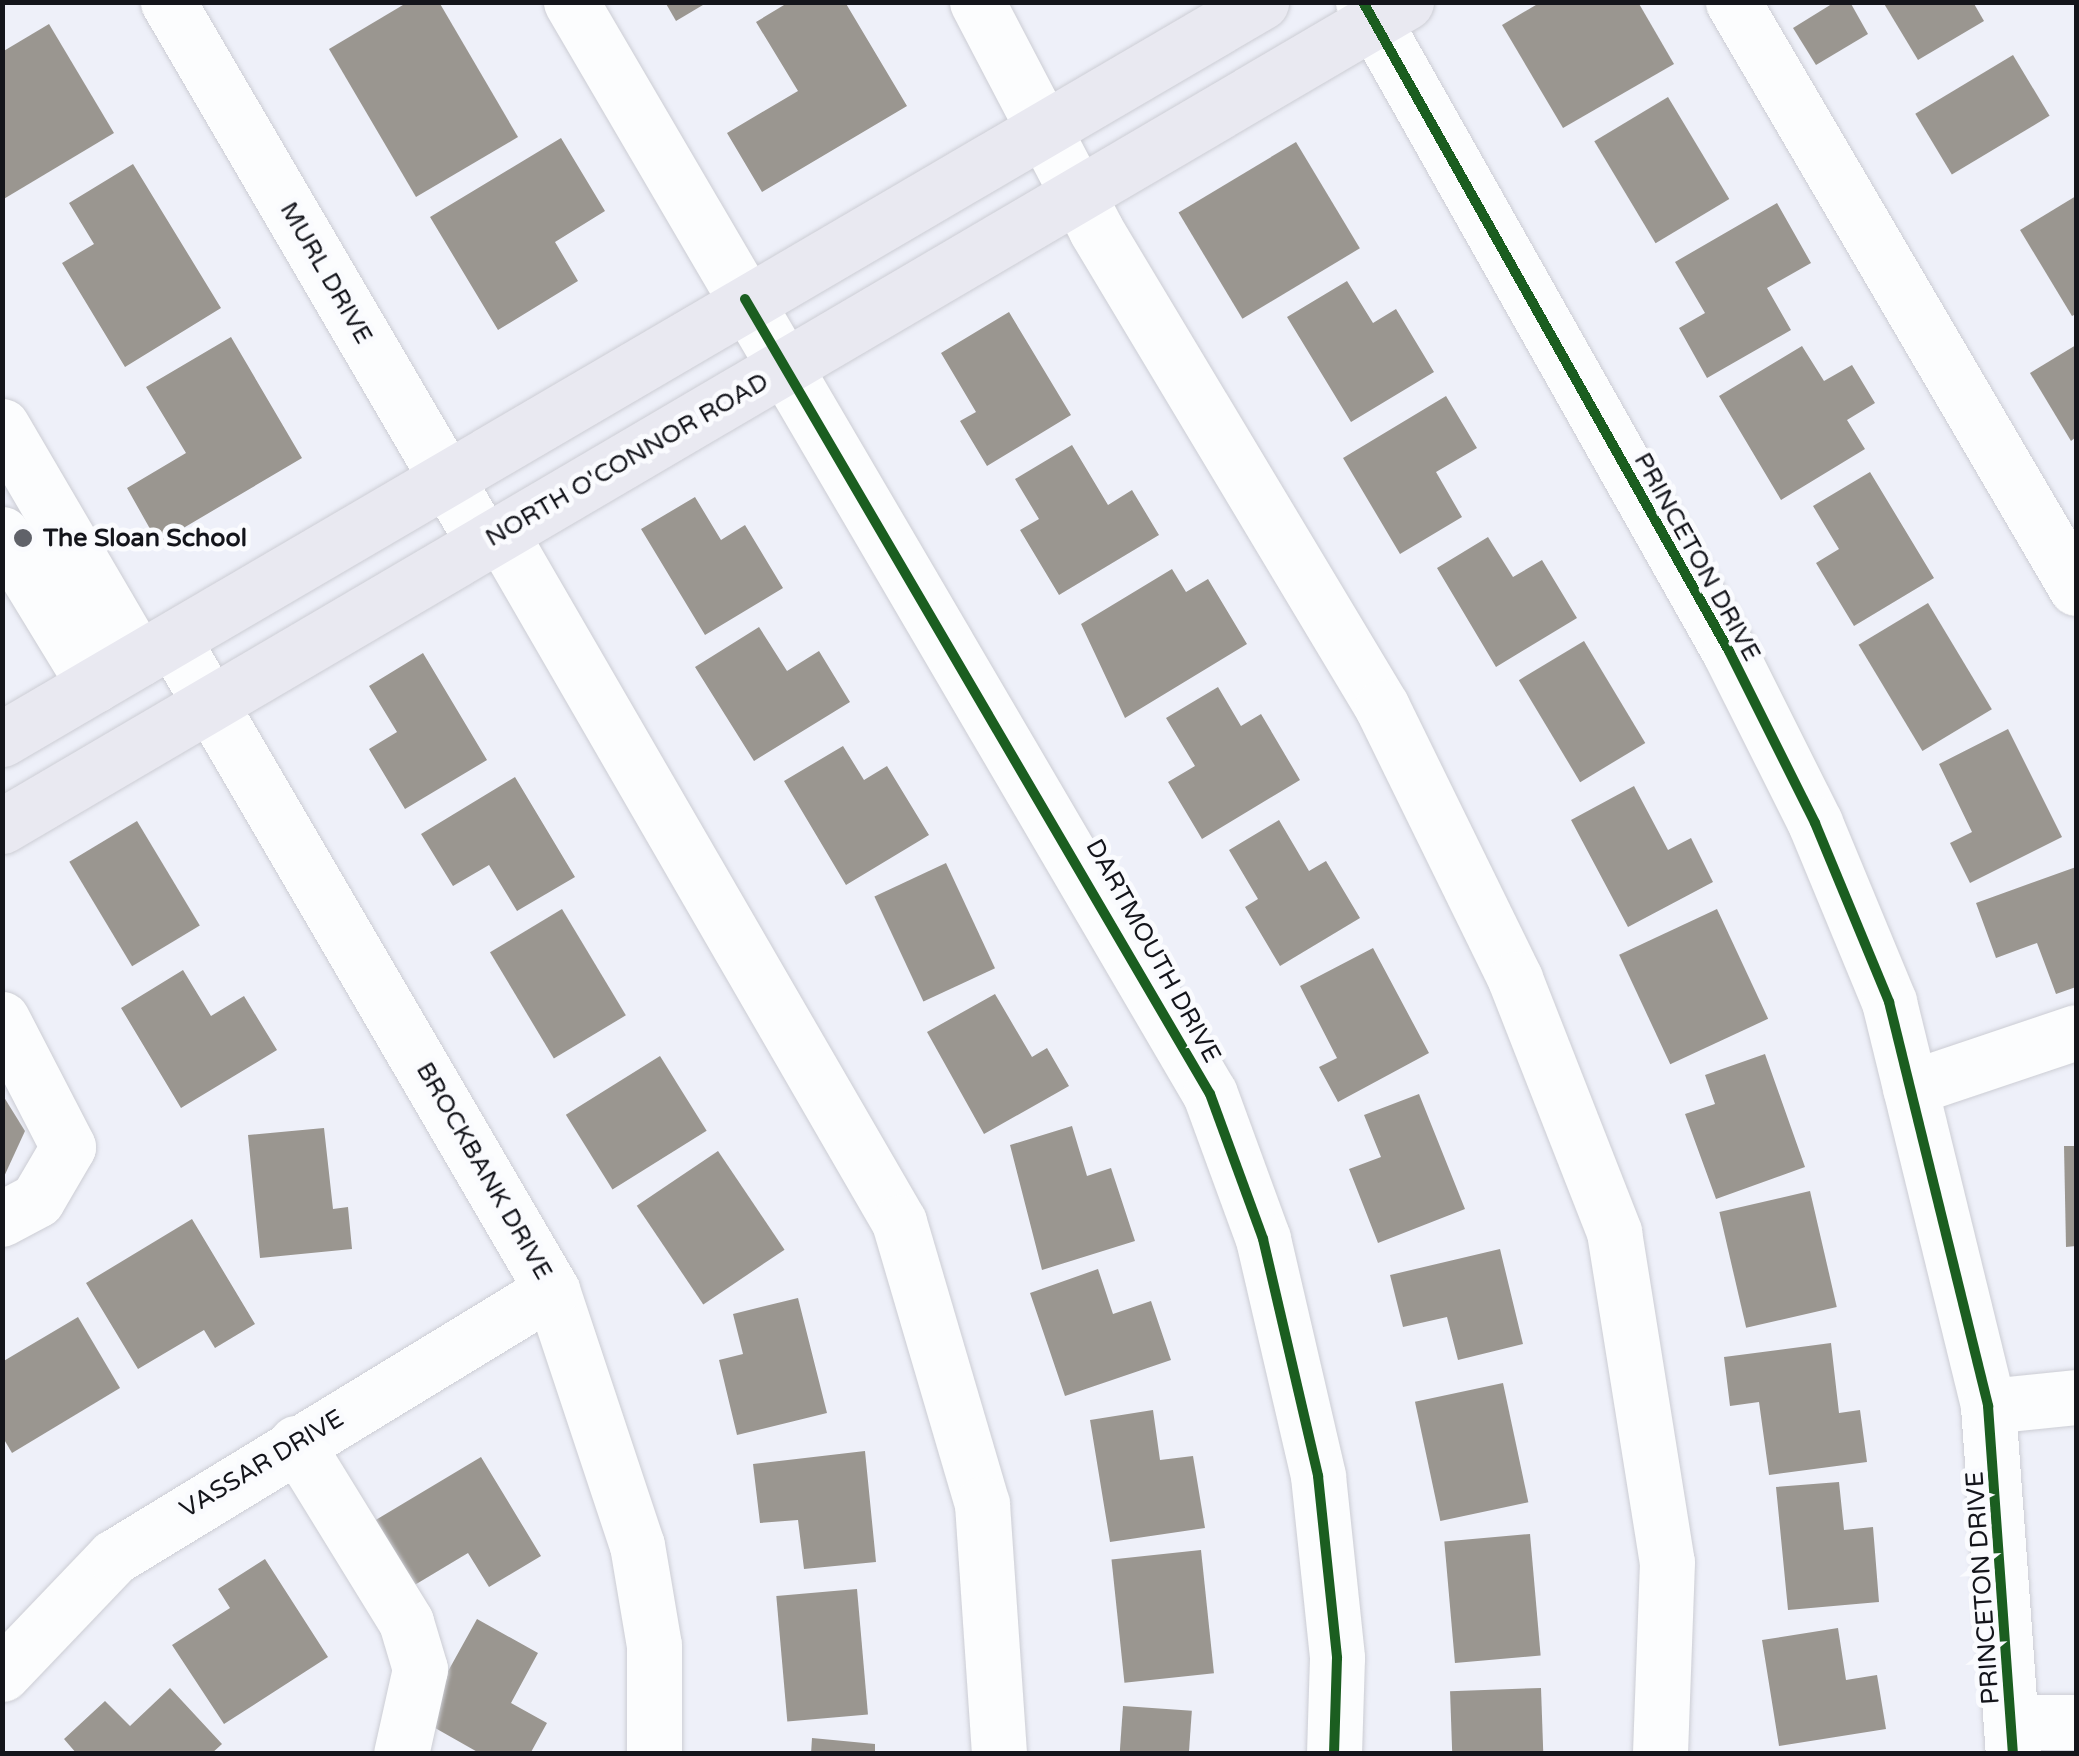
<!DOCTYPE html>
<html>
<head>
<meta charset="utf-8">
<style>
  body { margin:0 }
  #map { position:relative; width:2079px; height:1756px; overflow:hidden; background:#eef0f9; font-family:"Varela Round",sans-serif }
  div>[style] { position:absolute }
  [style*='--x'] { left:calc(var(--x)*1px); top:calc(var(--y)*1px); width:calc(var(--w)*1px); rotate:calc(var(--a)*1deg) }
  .building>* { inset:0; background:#9a9690; transform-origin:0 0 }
  .roads { filter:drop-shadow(0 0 2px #cccdd4) drop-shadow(0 0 2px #cccdd4) }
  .minor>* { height:55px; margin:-27.5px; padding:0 27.5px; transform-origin:27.5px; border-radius:27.5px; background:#fcfdfe }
  .major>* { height:55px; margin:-27.5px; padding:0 27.5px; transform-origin:27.5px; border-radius:27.5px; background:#e9e9f1 }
  .cycleway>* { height:10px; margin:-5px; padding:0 5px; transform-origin:5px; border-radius:5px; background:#1b5e20 }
  .dots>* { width:28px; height:28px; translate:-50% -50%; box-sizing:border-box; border:5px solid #fafbfe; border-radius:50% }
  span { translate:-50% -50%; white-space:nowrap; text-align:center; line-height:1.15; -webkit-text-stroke:10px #fafbfe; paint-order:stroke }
  .street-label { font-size:25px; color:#14151b }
  .poi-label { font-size:25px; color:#14151b; font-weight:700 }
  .left { translate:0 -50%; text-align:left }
  .frame { position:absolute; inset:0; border:5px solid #14151b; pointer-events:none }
</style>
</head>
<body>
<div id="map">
  <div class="building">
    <i style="clip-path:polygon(408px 2px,439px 2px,518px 137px,416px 197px,329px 49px)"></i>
    <i style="clip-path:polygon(665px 2px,708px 2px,676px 21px)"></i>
    <i style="clip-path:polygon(789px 2px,845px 2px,907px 106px,762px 192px,727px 133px,798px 91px,756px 22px)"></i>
    <i style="clip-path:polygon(1541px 2px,1638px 2px,1674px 64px,1563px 128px,1502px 25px)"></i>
    <i style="clip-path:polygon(1835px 2px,1850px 2px,1868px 34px,1816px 65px,1793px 28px)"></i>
    <i style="clip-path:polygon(1883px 2px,1973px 2px,1984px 21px,1918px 60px)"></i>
    <i style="clip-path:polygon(49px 24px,114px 133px,2px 200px,2px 52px)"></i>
    <i style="left:2013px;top:55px;width:71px;height:114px;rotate:59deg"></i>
    <i style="left:1668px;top:97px;width:119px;height:86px;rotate:59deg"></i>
    <i style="clip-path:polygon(561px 138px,605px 211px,555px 242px,578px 281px,498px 330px,430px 217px)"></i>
    <i style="left:1296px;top:142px;width:124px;height:137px;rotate:59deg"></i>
    <i style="clip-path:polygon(133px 164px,221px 308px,125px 367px,62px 263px,94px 244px,69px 203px)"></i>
    <i style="clip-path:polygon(2076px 196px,2076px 314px,2072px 316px,2020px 230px)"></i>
    <i style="clip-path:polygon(1777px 203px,1811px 263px,1767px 288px,1791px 330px,1707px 378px,1679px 328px,1705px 313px,1675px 262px)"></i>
    <i style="clip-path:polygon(1347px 281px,1373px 323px,1396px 309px,1434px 372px,1351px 422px,1287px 317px)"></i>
    <i style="clip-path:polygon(1009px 312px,1071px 415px,987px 466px,960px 421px,976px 412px,941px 353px)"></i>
    <i style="clip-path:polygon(231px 337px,302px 458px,158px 543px,127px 488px,186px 453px,146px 387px)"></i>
    <i style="clip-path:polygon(2076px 345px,2076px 437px,2071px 441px,2030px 373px)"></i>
    <i style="clip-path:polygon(1802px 346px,1824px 381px,1852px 365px,1875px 403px,1847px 420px,1865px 449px,1781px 500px,1719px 396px)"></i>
    <i style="clip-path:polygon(1446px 396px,1477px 448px,1436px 472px,1462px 517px,1400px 554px,1343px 458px)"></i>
    <i style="clip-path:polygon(1072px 445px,1108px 505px,1132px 490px,1159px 535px,1059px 595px,1020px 530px,1039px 519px,1015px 479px)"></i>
    <i style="clip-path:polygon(1870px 472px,1934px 578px,1854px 626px,1816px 563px,1839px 549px,1813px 506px)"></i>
    <i style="clip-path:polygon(695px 497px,721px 540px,745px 525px,783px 588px,705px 635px,641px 529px)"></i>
    <i style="clip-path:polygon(1488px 537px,1513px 577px,1542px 560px,1577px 618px,1496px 667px,1437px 568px)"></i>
    <i style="clip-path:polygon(1172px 569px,1186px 592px,1208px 579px,1247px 644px,1125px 718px,1081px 624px)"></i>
    <i style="left:1928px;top:603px;width:124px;height:81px;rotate:59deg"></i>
    <i style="clip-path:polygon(759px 627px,787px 671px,819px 651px,850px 702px,754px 761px,695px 667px)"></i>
    <i style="left:1584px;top:641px;width:119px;height:76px;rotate:59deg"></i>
    <i style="clip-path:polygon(423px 653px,487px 760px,405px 809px,369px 749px,397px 732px,369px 686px)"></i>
    <i style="clip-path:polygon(1218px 687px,1241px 726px,1261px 714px,1300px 780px,1202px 839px,1168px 782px,1195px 766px,1166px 718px)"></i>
    <i style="clip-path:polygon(2008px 729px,2062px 837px,1970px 883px,1950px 843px,1972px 832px,1939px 764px)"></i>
    <i style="clip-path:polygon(843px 746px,864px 780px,887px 766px,929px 835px,846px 885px,784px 781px)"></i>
    <i style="clip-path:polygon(515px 777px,575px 877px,517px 911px,489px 865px,453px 886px,421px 834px)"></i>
    <i style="clip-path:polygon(1634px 786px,1668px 850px,1691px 838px,1713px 882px,1628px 927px,1571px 820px)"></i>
    <i style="clip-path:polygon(1279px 820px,1309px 871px,1326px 861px,1360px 918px,1280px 966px,1245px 907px,1258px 899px,1229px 850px)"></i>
    <i style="left:137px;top:821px;width:122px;height:79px;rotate:59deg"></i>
    <i style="left:946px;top:863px;width:116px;height:79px;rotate:65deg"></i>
    <i style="clip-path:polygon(2076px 867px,2076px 987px,2056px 994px,2037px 943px,1996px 958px,1976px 903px)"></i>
    <i style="left:562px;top:909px;width:124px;height:84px;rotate:59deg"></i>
    <i style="left:1717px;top:909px;width:121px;height:108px;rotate:65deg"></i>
    <i style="clip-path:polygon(1373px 948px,1429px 1053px,1338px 1102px,1319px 1067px,1337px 1058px,1300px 986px)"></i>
    <i style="clip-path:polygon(183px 970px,211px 1016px,244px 996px,277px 1050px,181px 1108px,121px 1008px)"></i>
    <i style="clip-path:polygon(995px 994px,1032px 1057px,1047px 1048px,1069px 1086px,984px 1134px,927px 1032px)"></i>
    <i style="clip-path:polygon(1765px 1054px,1805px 1167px,1716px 1199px,1685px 1114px,1715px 1104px,1705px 1075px)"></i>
    <i style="left:660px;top:1056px;width:88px;height:111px;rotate:58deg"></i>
    <i style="clip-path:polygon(2px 1094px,25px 1131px,2px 1181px)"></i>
    <i style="clip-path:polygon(1419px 1094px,1465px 1209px,1378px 1243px,1349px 1169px,1381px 1157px,1364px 1115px)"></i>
    <i style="clip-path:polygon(1072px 1126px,1087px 1176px,1111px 1168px,1135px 1241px,1042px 1270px,1010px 1145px)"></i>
    <i style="clip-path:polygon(324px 1128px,333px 1209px,348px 1207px,352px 1249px,260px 1258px,248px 1135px)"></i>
    <i style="clip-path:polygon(2064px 1146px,2076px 1146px,2076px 1246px,2066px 1247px)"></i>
    <i style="left:718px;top:1151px;width:119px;height:98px;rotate:56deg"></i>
    <i style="left:1810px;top:1191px;width:119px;height:93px;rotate:77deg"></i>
    <i style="clip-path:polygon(192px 1219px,255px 1324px,215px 1348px,204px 1330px,138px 1369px,86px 1283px)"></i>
    <i style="clip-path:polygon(1500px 1249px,1523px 1344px,1458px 1360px,1447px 1317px,1403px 1327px,1390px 1275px)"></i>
    <i style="clip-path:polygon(1098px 1269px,1113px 1314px,1151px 1301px,1171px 1360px,1065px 1396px,1030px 1293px)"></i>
    <i style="clip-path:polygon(798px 1298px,827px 1413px,737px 1435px,719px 1360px,743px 1354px,733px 1314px)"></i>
    <i style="clip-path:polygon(78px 1317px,120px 1388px,12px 1453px,2px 1436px,2px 1362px)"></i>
    <i style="clip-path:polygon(1831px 1343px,1839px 1413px,1860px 1410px,1867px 1462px,1769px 1475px,1759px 1402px,1730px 1406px,1724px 1357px)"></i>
    <i style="left:1503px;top:1383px;width:122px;height:90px;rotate:78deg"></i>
    <i style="clip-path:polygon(1153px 1410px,1160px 1460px,1193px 1456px,1205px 1528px,1110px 1542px,1090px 1420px)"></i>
    <i style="clip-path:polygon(865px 1451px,876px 1562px,804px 1569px,798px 1520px,760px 1523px,753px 1464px)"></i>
    <i style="clip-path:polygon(481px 1457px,541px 1556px,489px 1587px,468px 1553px,413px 1586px,374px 1521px)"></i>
    <i style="clip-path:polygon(1839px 1482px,1844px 1530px,1873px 1527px,1879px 1602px,1788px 1610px,1776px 1487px)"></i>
    <i style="left:1530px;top:1534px;width:122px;height:86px;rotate:85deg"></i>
    <i style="left:1201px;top:1550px;width:124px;height:90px;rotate:84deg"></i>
    <i style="clip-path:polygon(265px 1559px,328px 1657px,224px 1724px,172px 1645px,230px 1608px,218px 1589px)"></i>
    <i style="left:857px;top:1589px;width:126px;height:81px;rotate:85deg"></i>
    <i style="clip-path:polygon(477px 1619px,538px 1653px,511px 1703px,547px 1723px,530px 1754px,481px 1754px,421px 1720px)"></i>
    <i style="clip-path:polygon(1838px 1628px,1846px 1680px,1877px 1675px,1886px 1729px,1779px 1746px,1762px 1640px)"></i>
    <i style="clip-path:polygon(170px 1688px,222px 1744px,211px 1754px,77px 1754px,64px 1739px,105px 1701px,130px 1726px)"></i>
    <i style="left:1541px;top:1688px;width:66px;height:91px;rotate:88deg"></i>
    <i style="left:1123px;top:1706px;width:69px;height:48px;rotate:4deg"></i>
    <i style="clip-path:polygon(812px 1738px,875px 1744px,875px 1754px,811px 1754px)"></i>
  </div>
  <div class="roads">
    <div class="minor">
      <i style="--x:168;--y:2;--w:627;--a:59.71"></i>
      <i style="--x:571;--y:2;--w:1265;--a:59.67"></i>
      <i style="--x:1210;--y:1094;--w:154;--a:69.9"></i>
      <i style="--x:1263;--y:1239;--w:243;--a:76.9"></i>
      <i style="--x:1318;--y:1476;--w:183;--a:84"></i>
      <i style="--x:1337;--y:1658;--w:96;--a:91.8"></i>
      <i style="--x:977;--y:2;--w:257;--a:62.4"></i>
      <i style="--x:1096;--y:230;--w:556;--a:59.05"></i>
      <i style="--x:1382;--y:707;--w:303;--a:63.9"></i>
      <i style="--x:1515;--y:979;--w:272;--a:68.6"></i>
      <i style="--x:1614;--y:1232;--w:334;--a:80.9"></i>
      <i style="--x:1667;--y:1562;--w:192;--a:92.1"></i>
      <i style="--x:1363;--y:2;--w:745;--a:60.58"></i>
      <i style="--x:1729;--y:651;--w:192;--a:63.4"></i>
      <i style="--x:1815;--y:823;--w:194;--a:67.5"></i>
      <i style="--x:1889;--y:1002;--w:416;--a:76.2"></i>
      <i style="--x:1988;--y:1406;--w:349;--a:85.9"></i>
      <i style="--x:1733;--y:2;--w:679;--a:59.66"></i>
      <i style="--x:2;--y:426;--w:270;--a:59.7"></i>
      <i style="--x:2;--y:534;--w:177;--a:58.6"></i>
      <i style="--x:501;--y:534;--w:795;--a:59.95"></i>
      <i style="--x:899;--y:1222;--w:294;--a:73.6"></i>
      <i style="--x:982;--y:1504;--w:251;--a:86.1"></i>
      <i style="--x:173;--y:640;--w:752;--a:59.75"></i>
      <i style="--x:552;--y:1290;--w:269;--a:71.6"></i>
      <i style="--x:637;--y:1545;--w:101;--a:80.4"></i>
      <i style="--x:654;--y:1645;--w:109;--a:90"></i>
      <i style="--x:2;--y:1019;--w:144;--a:62.7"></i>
      <i style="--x:68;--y:1147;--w:61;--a:120.3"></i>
      <i style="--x:37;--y:1200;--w:40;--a:152"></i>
      <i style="--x:1910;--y:1088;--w:175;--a:-18.6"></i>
      <i style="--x:1988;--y:1406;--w:88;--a:-5.8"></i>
      <i style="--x:296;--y:1443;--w:210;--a:58.4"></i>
      <i style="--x:406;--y:1622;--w:49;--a:73.4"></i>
      <i style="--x:420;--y:1669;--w:87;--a:102.6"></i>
      <i style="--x:2;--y:1674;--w:162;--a:-46.3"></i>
      <i style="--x:114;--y:1557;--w:513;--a:-31.37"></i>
      <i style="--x:2012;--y:1722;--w:64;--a:0"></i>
    </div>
    <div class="major">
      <i style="--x:2;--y:739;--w:1459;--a:-30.34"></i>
      <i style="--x:2;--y:826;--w:1628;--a:-30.41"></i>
    </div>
  </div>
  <div class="cycleway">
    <i style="--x:1363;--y:2;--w:745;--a:60.58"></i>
    <i style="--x:1729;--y:651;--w:192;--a:63.4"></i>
    <i style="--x:1815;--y:823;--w:194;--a:67.5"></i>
    <i style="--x:1889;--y:1002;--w:416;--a:76.2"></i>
    <i style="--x:1988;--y:1406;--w:349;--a:85.9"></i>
    <i style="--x:745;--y:299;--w:921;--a:59.68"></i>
    <i style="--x:1210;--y:1094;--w:154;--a:69.9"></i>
    <i style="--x:1263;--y:1239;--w:243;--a:76.9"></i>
    <i style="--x:1318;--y:1476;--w:183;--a:84"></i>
    <i style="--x:1337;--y:1658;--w:96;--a:91.8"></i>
  </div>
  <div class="dots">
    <i style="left:23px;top:538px;background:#606269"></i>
  </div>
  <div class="street-label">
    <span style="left:326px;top:273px;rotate:60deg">MURL DRIVE</span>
    <span style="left:627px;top:460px;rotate:-30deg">NORTH O'CONNOR ROAD</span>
    <span style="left:1697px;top:557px;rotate:61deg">PRINCETON DRIVE</span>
    <span style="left:1153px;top:951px;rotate:61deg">DARTMOUTH DRIVE</span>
    <span style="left:484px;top:1171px;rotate:60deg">BROCKBANK DRIVE</span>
    <span style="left:262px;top:1464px;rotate:-31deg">VASSAR DRIVE</span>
    <span style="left:1983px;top:1588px;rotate:-94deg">PRINCETON DRIVE</span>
  </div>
  <div class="poi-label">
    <span class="left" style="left:43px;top:538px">The Sloan School</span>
  </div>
  <div class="frame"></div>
</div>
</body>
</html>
